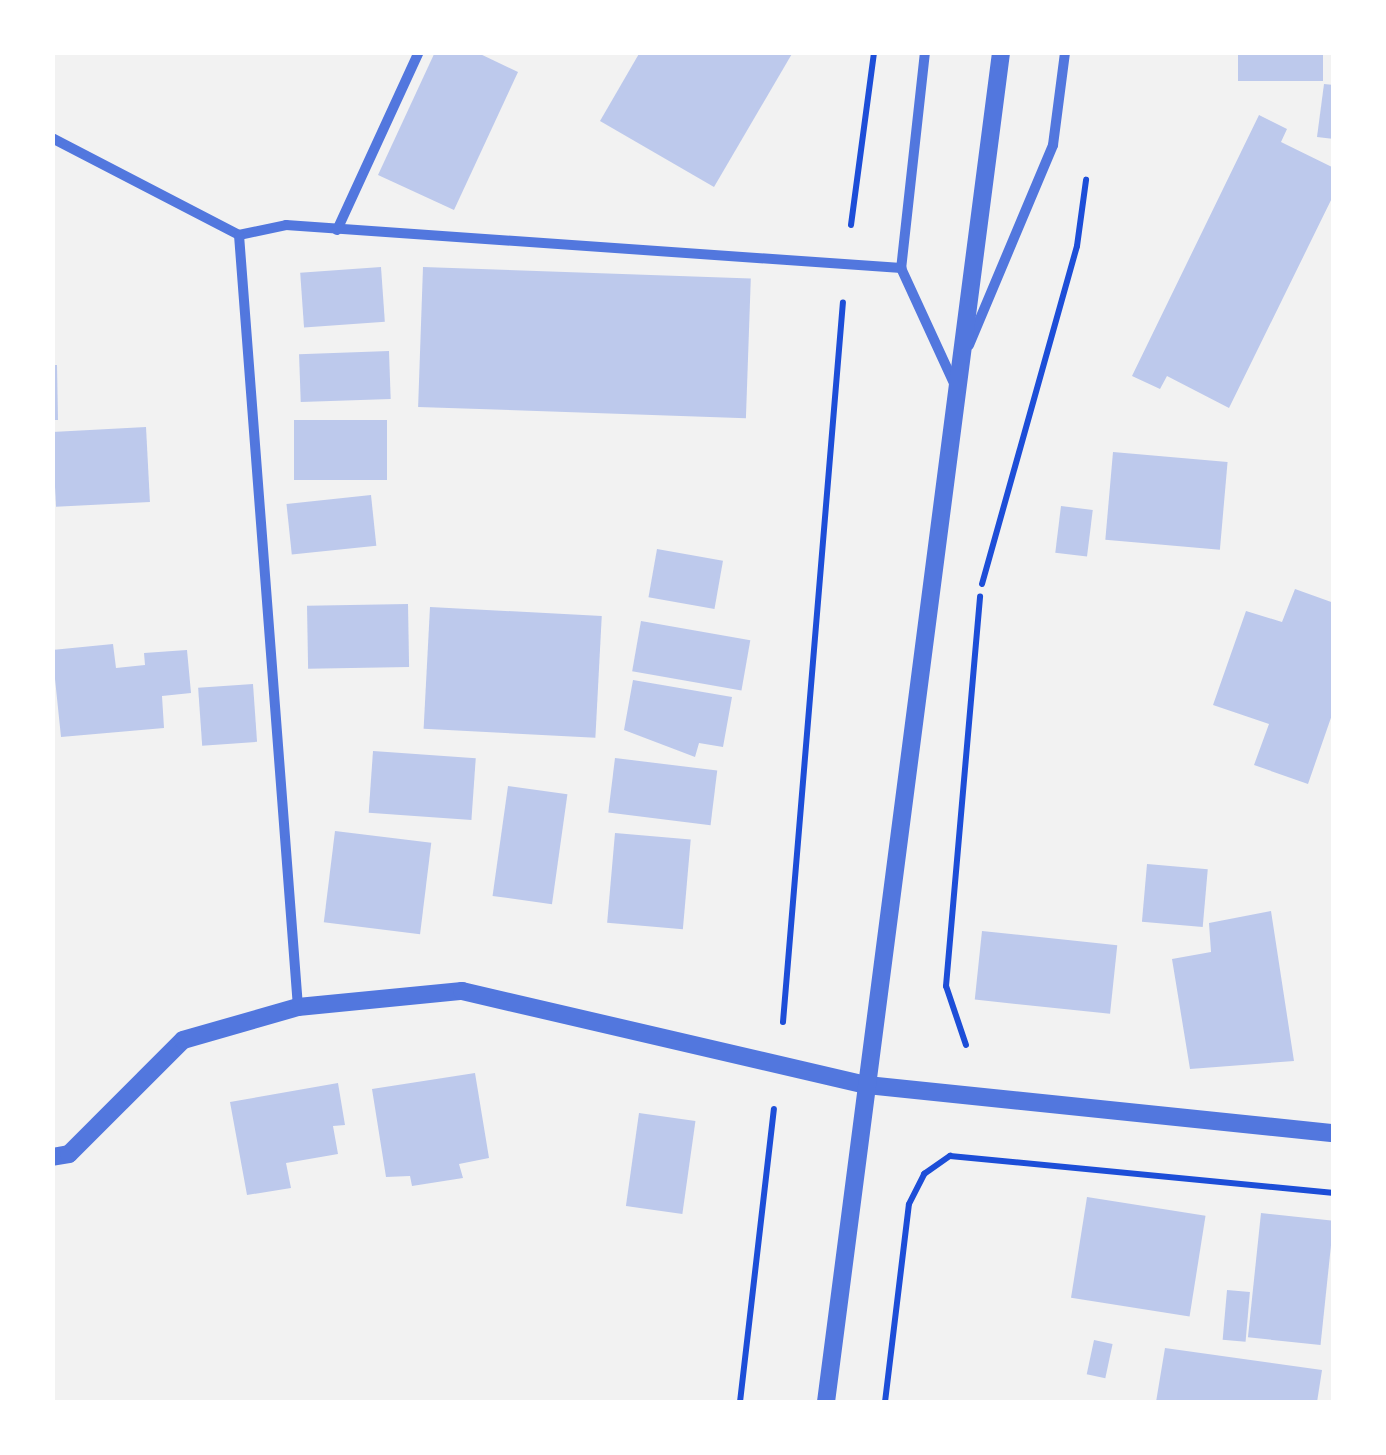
<!DOCTYPE html>
<html>
<head>
<meta charset="utf-8">
<style>
  body { margin:0 }
  #map { position:relative; width:1386px; height:1455px; overflow:hidden; background:#f2f2f2; font-family:"Varela Round",sans-serif }
  div>[style] { position:absolute }
  [style*='--x'] { left:calc(var(--x)*1px); top:calc(var(--y)*1px); width:calc(var(--w)*1px); rotate:calc(var(--a)*1deg) }
  .building>* { inset:0; background:#bdc9ec; transform-origin:0 0 }
  .path>* { height:6px; margin:-3px; padding:0 3px; transform-origin:3px; border-radius:3px; background:#1d4ed8 }
  .minor>* { height:10px; margin:-5px; padding:0 5px; transform-origin:5px; border-radius:5px; background:#5277de }
  .tertiary>* { height:18px; margin:-9px; padding:0 9px; transform-origin:9px; border-radius:9px; background:#5277de }
  span { translate:-50% -50%; white-space:nowrap; text-align:center; line-height:1.15; -webkit-text-stroke:8px #fff; paint-order:stroke }
  .frame { position:absolute; inset:0; border:55px solid #fff; pointer-events:none }
</style>
</head>
<body>
<div id="map">
  <div class="building">
    <i style="clip-path:polygon(435px 52px,476px 52px,518px 72px,454px 210px,378px 175px)"></i>
    <i style="clip-path:polygon(640px 52px,793px 52px,714px 187px,600px 121px)"></i>
    <i style="left:1238px;top:52px;width:85px;height:29px"></i>
    <i style="clip-path:polygon(1324px 84px,1334px 85px,1334px 139px,1317px 137px)"></i>
    <i style="clip-path:polygon(1259px 115px,1287px 129px,1281px 142px,1334px 168px,1334px 194px,1229px 408px,1167px 376px,1160px 389px,1132px 376px)"></i>
    <i style="left:381px;top:267px;width:55px;height:81px;rotate:86deg"></i>
    <i style="left:423px;top:267px;width:328px;height:140px;rotate:2deg"></i>
    <i style="left:389px;top:351px;width:48px;height:90px;rotate:88deg"></i>
    <i style="clip-path:polygon(52px 365px,57px 365px,58px 420px,52px 420px)"></i>
    <i style="left:387px;top:420px;width:60px;height:93px;rotate:90deg"></i>
    <i style="left:146px;top:427px;width:75px;height:94px;rotate:87deg"></i>
    <i style="left:1113px;top:452px;width:115px;height:88px;rotate:5deg"></i>
    <i style="left:371px;top:495px;width:51px;height:85px;rotate:84deg"></i>
    <i style="left:1061px;top:506px;width:32px;height:47px;rotate:7deg"></i>
    <i style="left:657px;top:549px;width:67px;height:49px;rotate:10deg"></i>
    <i style="clip-path:polygon(1295px 589px,1334px 603px,1334px 709px,1308px 784px,1254px 765px,1269px 724px,1213px 705px,1246px 611px,1282px 622px)"></i>
    <i style="left:408px;top:604px;width:63px;height:101px;rotate:89deg"></i>
    <i style="left:430px;top:607px;width:172px;height:122px;rotate:3deg"></i>
    <i style="left:641px;top:621px;width:111px;height:51px;rotate:10deg"></i>
    <i style="clip-path:polygon(113px 644px,116px 668px,145px 665px,144px 653px,187px 650px,191px 693px,162px 696px,164px 728px,61px 737px,52px 650px)"></i>
    <i style="clip-path:polygon(633px 680px,732px 697px,723px 747px,699px 743px,695px 757px,624px 730px)"></i>
    <i style="left:253px;top:684px;width:58px;height:55px;rotate:86deg"></i>
    <i style="left:373px;top:751px;width:103px;height:62px;rotate:4deg"></i>
    <i style="left:615px;top:758px;width:103px;height:55px;rotate:7deg"></i>
    <i style="left:508px;top:786px;width:60px;height:111px;rotate:8deg"></i>
    <i style="left:335px;top:831px;width:97px;height:92px;rotate:7deg"></i>
    <i style="left:615px;top:833px;width:76px;height:90px;rotate:5deg"></i>
    <i style="left:1147px;top:864px;width:61px;height:58px;rotate:5deg"></i>
    <i style="clip-path:polygon(1271px 911px,1294px 1061px,1190px 1069px,1172px 959px,1211px 952px,1209px 923px)"></i>
    <i style="left:982px;top:931px;width:136px;height:69px;rotate:6deg"></i>
    <i style="clip-path:polygon(475px 1073px,489px 1158px,459px 1164px,463px 1178px,412px 1186px,410px 1176px,386px 1177px,372px 1089px)"></i>
    <i style="clip-path:polygon(338px 1083px,345px 1125px,333px 1126px,338px 1154px,286px 1163px,291px 1188px,247px 1195px,230px 1102px)"></i>
    <i style="left:639px;top:1113px;width:57px;height:94px;rotate:8deg"></i>
    <i style="left:1087px;top:1197px;width:120px;height:102px;rotate:9deg"></i>
    <i style="left:1261px;top:1213px;width:73px;height:125px;rotate:6deg"></i>
    <i style="left:1227px;top:1290px;width:23px;height:50px;rotate:5deg"></i>
    <i style="left:1094px;top:1340px;width:19px;height:35px;rotate:12deg"></i>
    <i style="clip-path:polygon(1165px 1348px,1322px 1370px,1317px 1402px,1156px 1402px)"></i>
  </div>
  <div class="path">
    <i style="--x:851;--y:225;--w:175;--a:-82.4"></i>
    <i style="--x:982;--y:584;--w:351;--a:-74.3"></i>
    <i style="--x:1077;--y:246;--w:67;--a:-82.2"></i>
    <i style="--x:783;--y:1022;--w:722;--a:-85.24"></i>
    <i style="--x:966;--y:1045;--w:62;--a:-108.7"></i>
    <i style="--x:946;--y:986;--w:391;--a:-85"></i>
    <i style="--x:740;--y:1402;--w:295;--a:-83.4"></i>
    <i style="--x:885;--y:1402;--w:199;--a:-83.1"></i>
    <i style="--x:909;--y:1204;--w:34;--a:-63"></i>
    <i style="--x:924;--y:1174;--w:32;--a:-35"></i>
    <i style="--x:950;--y:1156;--w:386;--a:5.5"></i>
  </div>
  <div class="minor">
    <i style="--x:925;--y:52;--w:217;--a:96.3"></i>
    <i style="--x:901;--y:268;--w:127;--a:65.3"></i>
    <i style="--x:52;--y:138;--w:211;--a:27.4"></i>
    <i style="--x:239;--y:235;--w:48;--a:-12"></i>
    <i style="--x:286;--y:225;--w:617;--a:4"></i>
    <i style="--x:337;--y:230;--w:196;--a:-65.3"></i>
    <i style="--x:239;--y:235;--w:774;--a:85.63"></i>
    <i style="--x:969;--y:345;--w:217;--a:-67.2"></i>
    <i style="--x:1053;--y:145;--w:94;--a:-82.6"></i>
  </div>
  <div class="tertiary">
    <i style="--x:52;--y:1157;--w:17;--a:-10"></i>
    <i style="--x:69;--y:1154;--w:161;--a:-45"></i>
    <i style="--x:183;--y:1040;--w:120;--a:-16"></i>
    <i style="--x:298;--y:1007;--w:165;--a:-5.6"></i>
    <i style="--x:462;--y:991;--w:416;--a:13.1"></i>
    <i style="--x:867;--y:1085;--w:469;--a:5.9"></i>
    <i style="--x:826;--y:1402;--w:1361;--a:-82.61"></i>
  </div>
  <div class="frame"></div>
</div>
</body>
</html>
